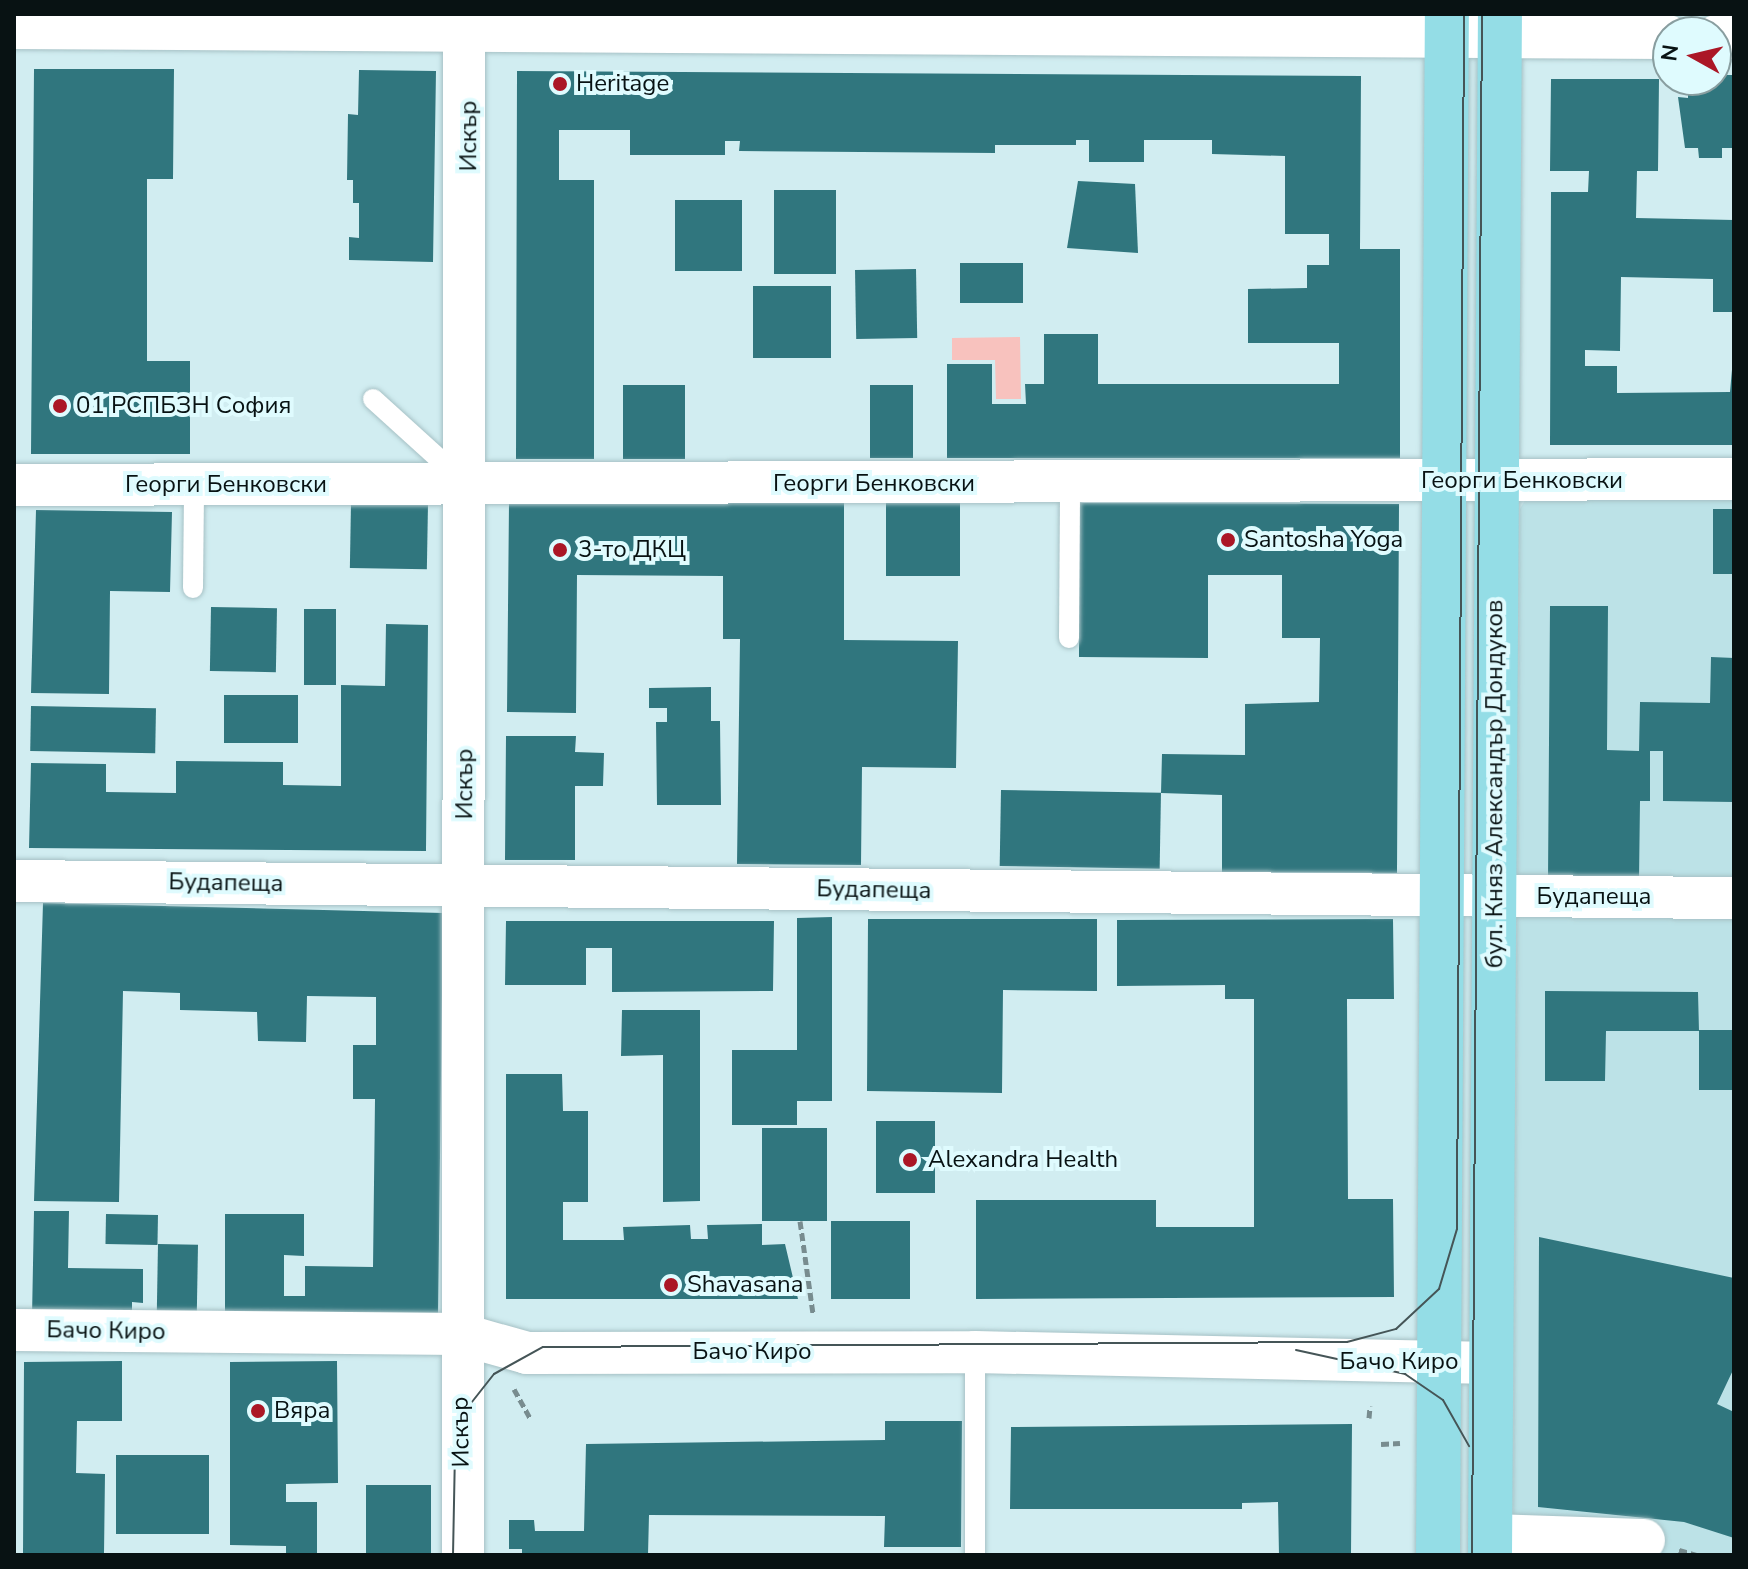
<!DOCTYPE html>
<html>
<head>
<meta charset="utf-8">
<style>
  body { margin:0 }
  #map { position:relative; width:1748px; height:1569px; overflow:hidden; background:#d1edf1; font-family:"Nunito Sans",sans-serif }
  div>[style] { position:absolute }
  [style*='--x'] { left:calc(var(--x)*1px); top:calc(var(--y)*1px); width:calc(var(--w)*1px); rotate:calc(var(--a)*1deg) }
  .built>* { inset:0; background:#bce2e7 }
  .green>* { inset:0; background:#f8c2be }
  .building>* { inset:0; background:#30767e; transform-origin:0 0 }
  .path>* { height:5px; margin-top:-2.5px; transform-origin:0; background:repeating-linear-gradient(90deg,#788c8f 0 8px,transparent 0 12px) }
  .roads { filter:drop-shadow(0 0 2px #a6c1c5) drop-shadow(0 0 2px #a6c1c5) }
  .lane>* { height:20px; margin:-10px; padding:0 10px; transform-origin:10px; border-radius:10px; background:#fff }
  .street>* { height:42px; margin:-21px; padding:0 21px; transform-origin:21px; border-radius:21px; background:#fff }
  .secondary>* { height:44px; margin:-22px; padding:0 22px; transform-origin:22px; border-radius:22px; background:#fff }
  .primary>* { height:44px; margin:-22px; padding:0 22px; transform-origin:22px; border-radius:22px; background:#94dde6 }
  .tram>* { height:2px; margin:-1px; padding:0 1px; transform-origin:1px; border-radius:1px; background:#455557 }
  .dots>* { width:22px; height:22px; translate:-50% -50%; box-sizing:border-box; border:4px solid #dffbfe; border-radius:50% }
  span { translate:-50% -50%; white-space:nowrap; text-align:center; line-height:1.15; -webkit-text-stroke:8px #dffbfe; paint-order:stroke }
  .poi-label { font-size:24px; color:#081213 }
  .left { translate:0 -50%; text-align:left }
  .street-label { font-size:24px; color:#081213 }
  .frame { position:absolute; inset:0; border:16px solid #081213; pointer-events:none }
  .north { position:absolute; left:1652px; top:16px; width:80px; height:80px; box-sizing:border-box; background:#dffbfe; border:2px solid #899ea0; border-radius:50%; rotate:278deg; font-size:22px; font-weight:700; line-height:32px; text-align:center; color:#081213 }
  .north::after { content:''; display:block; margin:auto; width:28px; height:36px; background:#ab1726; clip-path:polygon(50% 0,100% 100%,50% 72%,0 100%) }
</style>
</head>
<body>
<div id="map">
  <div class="built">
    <i style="clip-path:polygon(1734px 489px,1734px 1555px,1513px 1555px,1520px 509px,1528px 495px)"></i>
  </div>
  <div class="green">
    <i style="clip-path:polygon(1020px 337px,1021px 399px,996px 399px,995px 360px,952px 360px,952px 338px)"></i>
  </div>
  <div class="building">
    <i style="clip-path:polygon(34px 69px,174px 69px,173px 179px,147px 179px,147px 361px,190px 361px,190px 454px,31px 454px)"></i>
    <i style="clip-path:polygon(359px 70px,436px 71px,433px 262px,349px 260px,349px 237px,359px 238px,359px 203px,353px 203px,353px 180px,347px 180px,348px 114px,358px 115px)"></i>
    <i style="clip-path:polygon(517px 71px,1361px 76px,1360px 249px,1400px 249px,1400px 458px,947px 458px,947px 364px,992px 364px,992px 404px,1026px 404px,1025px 384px,1044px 384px,1044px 334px,1098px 334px,1098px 384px,1339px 384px,1339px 343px,1248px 343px,1248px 289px,1307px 288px,1307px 265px,1329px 265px,1329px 234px,1285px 234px,1285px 156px,1212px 154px,1212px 140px,1144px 140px,1144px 162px,1089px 162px,1089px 140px,1076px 140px,1076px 145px,995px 145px,995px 153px,739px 151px,740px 141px,725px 141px,725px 155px,630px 155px,630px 130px,559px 130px,559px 180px,594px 180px,594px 459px,516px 459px)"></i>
    <i style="clip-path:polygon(1716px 75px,1734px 75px,1734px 148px,1722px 148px,1722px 158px,1699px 158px,1698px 148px,1685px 148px,1678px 97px,1688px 98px,1688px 80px)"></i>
    <i style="clip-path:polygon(1551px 79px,1659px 79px,1658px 171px,1637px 171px,1636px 218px,1734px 220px,1734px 312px,1713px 312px,1713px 279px,1621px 277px,1620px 351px,1585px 350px,1585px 366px,1617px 366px,1617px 393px,1730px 392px,1734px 347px,1734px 445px,1550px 445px,1551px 192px,1588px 192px,1589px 171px,1550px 171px)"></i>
    <i style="clip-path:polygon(1078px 181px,1135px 184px,1138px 253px,1067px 248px)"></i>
    <i style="left:774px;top:190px;width:62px;height:84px"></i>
    <i style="left:742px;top:200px;width:71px;height:67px;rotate:90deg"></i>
    <i style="left:1023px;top:263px;width:40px;height:63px;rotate:90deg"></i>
    <i style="left:916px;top:269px;width:69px;height:61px;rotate:89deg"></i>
    <i style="left:753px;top:286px;width:78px;height:72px"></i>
    <i style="left:623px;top:385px;width:62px;height:74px"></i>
    <i style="left:870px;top:385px;width:43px;height:73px"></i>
    <i style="left:351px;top:503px;width:77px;height:65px;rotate:1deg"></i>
    <i style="clip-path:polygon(509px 503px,844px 503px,844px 640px,958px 641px,956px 768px,862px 767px,861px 865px,737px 864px,740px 639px,723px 639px,723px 576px,577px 575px,576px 713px,507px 712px)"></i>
    <i style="left:886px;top:503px;width:74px;height:73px"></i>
    <i style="clip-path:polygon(1079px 503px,1399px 504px,1397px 873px,1222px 872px,1222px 795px,1161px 793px,1162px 754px,1245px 755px,1245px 704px,1319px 702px,1320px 638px,1282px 638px,1282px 575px,1208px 575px,1208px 658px,1079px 657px)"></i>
    <i style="left:1713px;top:509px;width:21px;height:65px"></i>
    <i style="clip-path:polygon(36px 510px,172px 512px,170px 592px,110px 591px,109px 694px,31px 693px)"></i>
    <i style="clip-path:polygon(1550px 606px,1608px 606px,1607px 750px,1639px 751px,1640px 702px,1710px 703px,1711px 657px,1734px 658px,1734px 802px,1663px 801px,1663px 751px,1650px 751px,1650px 801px,1640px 801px,1639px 880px,1548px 879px)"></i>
    <i style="left:211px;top:607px;width:66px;height:64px;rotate:1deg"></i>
    <i style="left:304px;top:609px;width:32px;height:76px"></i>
    <i style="clip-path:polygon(386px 624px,428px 625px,426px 851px,29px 848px,31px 763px,106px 764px,106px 792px,176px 793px,176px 761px,283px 762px,283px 785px,341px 786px,341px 685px,385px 686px)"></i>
    <i style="clip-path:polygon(711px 687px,711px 721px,720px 721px,721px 805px,657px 805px,656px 722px,667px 722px,667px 708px,649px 708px,649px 688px)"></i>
    <i style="left:224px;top:695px;width:74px;height:48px"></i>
    <i style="left:31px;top:706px;width:125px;height:45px;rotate:1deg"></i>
    <i style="clip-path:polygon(506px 736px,576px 736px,575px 752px,604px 753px,603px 786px,575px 786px,575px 860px,505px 860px)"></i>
    <i style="left:1001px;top:790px;width:160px;height:76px;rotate:1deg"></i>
    <i style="clip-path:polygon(43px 903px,443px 913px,438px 1319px,225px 1318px,225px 1214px,304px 1214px,304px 1256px,284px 1255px,284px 1296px,305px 1296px,305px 1266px,373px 1267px,375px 1099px,353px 1099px,353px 1045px,376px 1045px,376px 997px,307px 996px,306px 1042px,258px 1041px,257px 1012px,180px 1010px,180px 993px,123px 991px,119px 1202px,34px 1201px)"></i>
    <i style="clip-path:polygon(832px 917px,832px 1101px,797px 1101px,797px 1125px,732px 1125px,732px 1050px,797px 1050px,797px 918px)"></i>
    <i style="clip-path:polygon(868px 919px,1097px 919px,1097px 991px,1003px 990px,1002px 1093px,867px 1091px)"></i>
    <i style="clip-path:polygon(1393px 919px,1394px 999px,1347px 999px,1348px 1199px,1393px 1199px,1394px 1297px,976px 1299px,976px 1200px,1156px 1200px,1156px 1227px,1254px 1227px,1254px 999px,1225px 999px,1225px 985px,1117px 986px,1117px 920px)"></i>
    <i style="clip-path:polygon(506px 921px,774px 921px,773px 991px,612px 992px,612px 948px,586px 948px,586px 985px,505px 985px)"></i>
    <i style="clip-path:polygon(1545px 991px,1698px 992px,1699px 1031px,1606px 1031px,1605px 1081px,1545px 1081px)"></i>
    <i style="clip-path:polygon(622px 1010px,700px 1010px,700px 1201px,663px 1202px,663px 1055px,621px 1056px)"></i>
    <i style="left:1734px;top:1030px;width:60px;height:35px;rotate:90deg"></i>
    <i style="clip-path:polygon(506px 1074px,562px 1074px,563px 1111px,588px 1111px,588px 1202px,563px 1202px,563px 1240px,624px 1240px,623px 1227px,690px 1225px,691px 1239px,708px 1239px,707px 1225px,762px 1224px,762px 1245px,785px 1244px,798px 1299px,506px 1299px)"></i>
    <i style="left:876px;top:1121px;width:59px;height:72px"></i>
    <i style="left:762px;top:1128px;width:65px;height:93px"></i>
    <i style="clip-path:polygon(34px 1211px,69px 1211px,68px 1268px,143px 1269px,143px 1303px,132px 1302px,132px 1318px,32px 1317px)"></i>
    <i style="left:106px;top:1214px;width:52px;height:30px;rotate:1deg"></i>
    <i style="left:831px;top:1221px;width:79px;height:78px"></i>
    <i style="clip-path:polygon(1539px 1237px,1734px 1278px,1734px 1368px,1717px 1404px,1734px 1412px,1734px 1538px,1684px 1522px,1538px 1507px)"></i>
    <i style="left:158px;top:1244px;width:40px;height:74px;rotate:1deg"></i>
    <i style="clip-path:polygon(122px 1361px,122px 1421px,77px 1421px,76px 1473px,105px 1474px,104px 1555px,23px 1555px,24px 1362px)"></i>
    <i style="clip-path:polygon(337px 1361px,338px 1483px,286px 1484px,286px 1502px,317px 1502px,317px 1555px,286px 1555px,286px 1546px,230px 1545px,230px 1362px)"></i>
    <i style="clip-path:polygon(885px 1421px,962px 1421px,961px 1547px,884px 1547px,885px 1516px,649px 1515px,648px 1555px,522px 1555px,522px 1549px,509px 1549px,509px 1520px,534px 1520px,535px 1531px,584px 1531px,586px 1444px,885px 1440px)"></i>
    <i style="clip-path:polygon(1352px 1424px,1351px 1555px,1279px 1555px,1278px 1502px,1242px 1503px,1242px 1509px,1010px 1509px,1011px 1427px)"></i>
    <i style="left:116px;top:1455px;width:93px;height:79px"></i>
    <i style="left:431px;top:1485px;width:70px;height:65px;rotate:90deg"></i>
  </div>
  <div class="path">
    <i style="--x:800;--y:1221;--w:94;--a:82"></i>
    <i style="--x:514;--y:1389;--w:33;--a:61"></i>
    <i style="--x:1369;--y:1418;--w:12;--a:-85"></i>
    <i style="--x:1381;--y:1444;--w:19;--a:-3"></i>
    <i style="--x:1679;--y:1550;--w:19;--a:16"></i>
  </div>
  <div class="roads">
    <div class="lane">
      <i style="--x:373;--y:399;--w:118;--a:42.2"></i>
      <i style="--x:193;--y:588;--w:103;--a:-89.4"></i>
      <i style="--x:1069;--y:638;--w:153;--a:-89.6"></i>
      <i style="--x:975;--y:1352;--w:203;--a:90"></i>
    </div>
    <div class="street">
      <i style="--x:14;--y:485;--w:1720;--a:-0.2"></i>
      <i style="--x:14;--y:881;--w:1720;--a:0.57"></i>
      <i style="--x:14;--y:1330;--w:446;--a:0.5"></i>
      <i style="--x:460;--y:1334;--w:70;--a:15.8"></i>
      <i style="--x:527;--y:1353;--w:448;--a:-0.1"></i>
      <i style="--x:975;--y:1352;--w:516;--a:1.22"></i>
      <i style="--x:1490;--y:1535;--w:154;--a:1.9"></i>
      <i style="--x:463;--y:1555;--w:1541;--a:-89.96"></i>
    </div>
    <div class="secondary">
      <i style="--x:14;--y:27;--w:1654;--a:0.35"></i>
      <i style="--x:1716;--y:37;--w:18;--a:0"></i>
    </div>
    <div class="primary">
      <i style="--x:1438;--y:1555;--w:1541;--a:-89.67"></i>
      <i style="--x:1490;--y:1555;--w:1541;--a:-89.63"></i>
    </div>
  </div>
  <div class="tram">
    <i style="--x:1296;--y:1350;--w:112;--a:12.4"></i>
    <i style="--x:1405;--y:1374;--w:46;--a:34.4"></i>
    <i style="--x:1443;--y:1400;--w:53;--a:60.5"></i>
    <i style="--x:453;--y:1555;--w:105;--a:-88.9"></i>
    <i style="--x:455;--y:1450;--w:45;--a:-73.2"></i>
    <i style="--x:468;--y:1407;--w:42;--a:-51.8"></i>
    <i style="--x:494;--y:1374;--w:56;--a:-28.9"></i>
    <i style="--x:543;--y:1347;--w:804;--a:-0.36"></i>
    <i style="--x:1347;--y:1342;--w:51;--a:-14.9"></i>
    <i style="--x:1396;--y:1329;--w:59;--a:-42.9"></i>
    <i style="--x:1439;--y:1289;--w:63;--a:-73.3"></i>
    <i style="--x:1457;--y:1229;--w:1215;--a:-89.67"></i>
    <i style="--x:1472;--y:1555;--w:1541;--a:-89.63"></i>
  </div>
  <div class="dots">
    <i style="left:560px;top:84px;background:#ab1726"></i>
    <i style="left:60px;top:406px;background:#ab1726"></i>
    <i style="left:1228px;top:540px;background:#ab1726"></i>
    <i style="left:560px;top:550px;background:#ab1726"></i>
    <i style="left:910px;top:1160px;background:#ab1726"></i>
    <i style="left:671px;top:1285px;background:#ab1726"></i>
    <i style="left:258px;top:1411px;background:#ab1726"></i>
  </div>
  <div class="poi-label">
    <span class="left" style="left:576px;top:84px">Heritage</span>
    <span class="left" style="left:76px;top:406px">01 РСПБЗН София</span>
    <span class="left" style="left:1244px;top:540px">Santosha Yoga</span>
    <span class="left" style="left:578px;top:550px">3-то ДКЦ</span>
    <span class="left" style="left:928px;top:1160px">Alexandra Health</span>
    <span class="left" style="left:687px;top:1285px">Shavasana</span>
    <span class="left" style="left:274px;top:1411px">Вяра</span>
  </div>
  <div class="street-label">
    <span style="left:469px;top:136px;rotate:-90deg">Искър</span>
    <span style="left:1522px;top:481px">Георги Бенковски</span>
    <span style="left:874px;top:484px">Георги Бенковски</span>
    <span style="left:226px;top:485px">Георги Бенковски</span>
    <span style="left:465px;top:784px;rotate:-90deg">Искър</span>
    <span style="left:1495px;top:784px;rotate:-90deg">бул. Княз Александър Дондуков</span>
    <span style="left:226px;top:883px;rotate:1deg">Будапеща</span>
    <span style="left:874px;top:890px;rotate:1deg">Будапеща</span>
    <span style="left:1594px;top:897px">Будапеща</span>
    <span style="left:106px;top:1331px;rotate:1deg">Бачо Киро</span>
    <span style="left:752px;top:1352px">Бачо Киро</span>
    <span style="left:1399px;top:1362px">Бачо Киро</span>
    <span style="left:461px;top:1432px;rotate:-91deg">Искър</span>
  </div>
  <div class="frame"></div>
  <div class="north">N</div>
</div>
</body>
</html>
